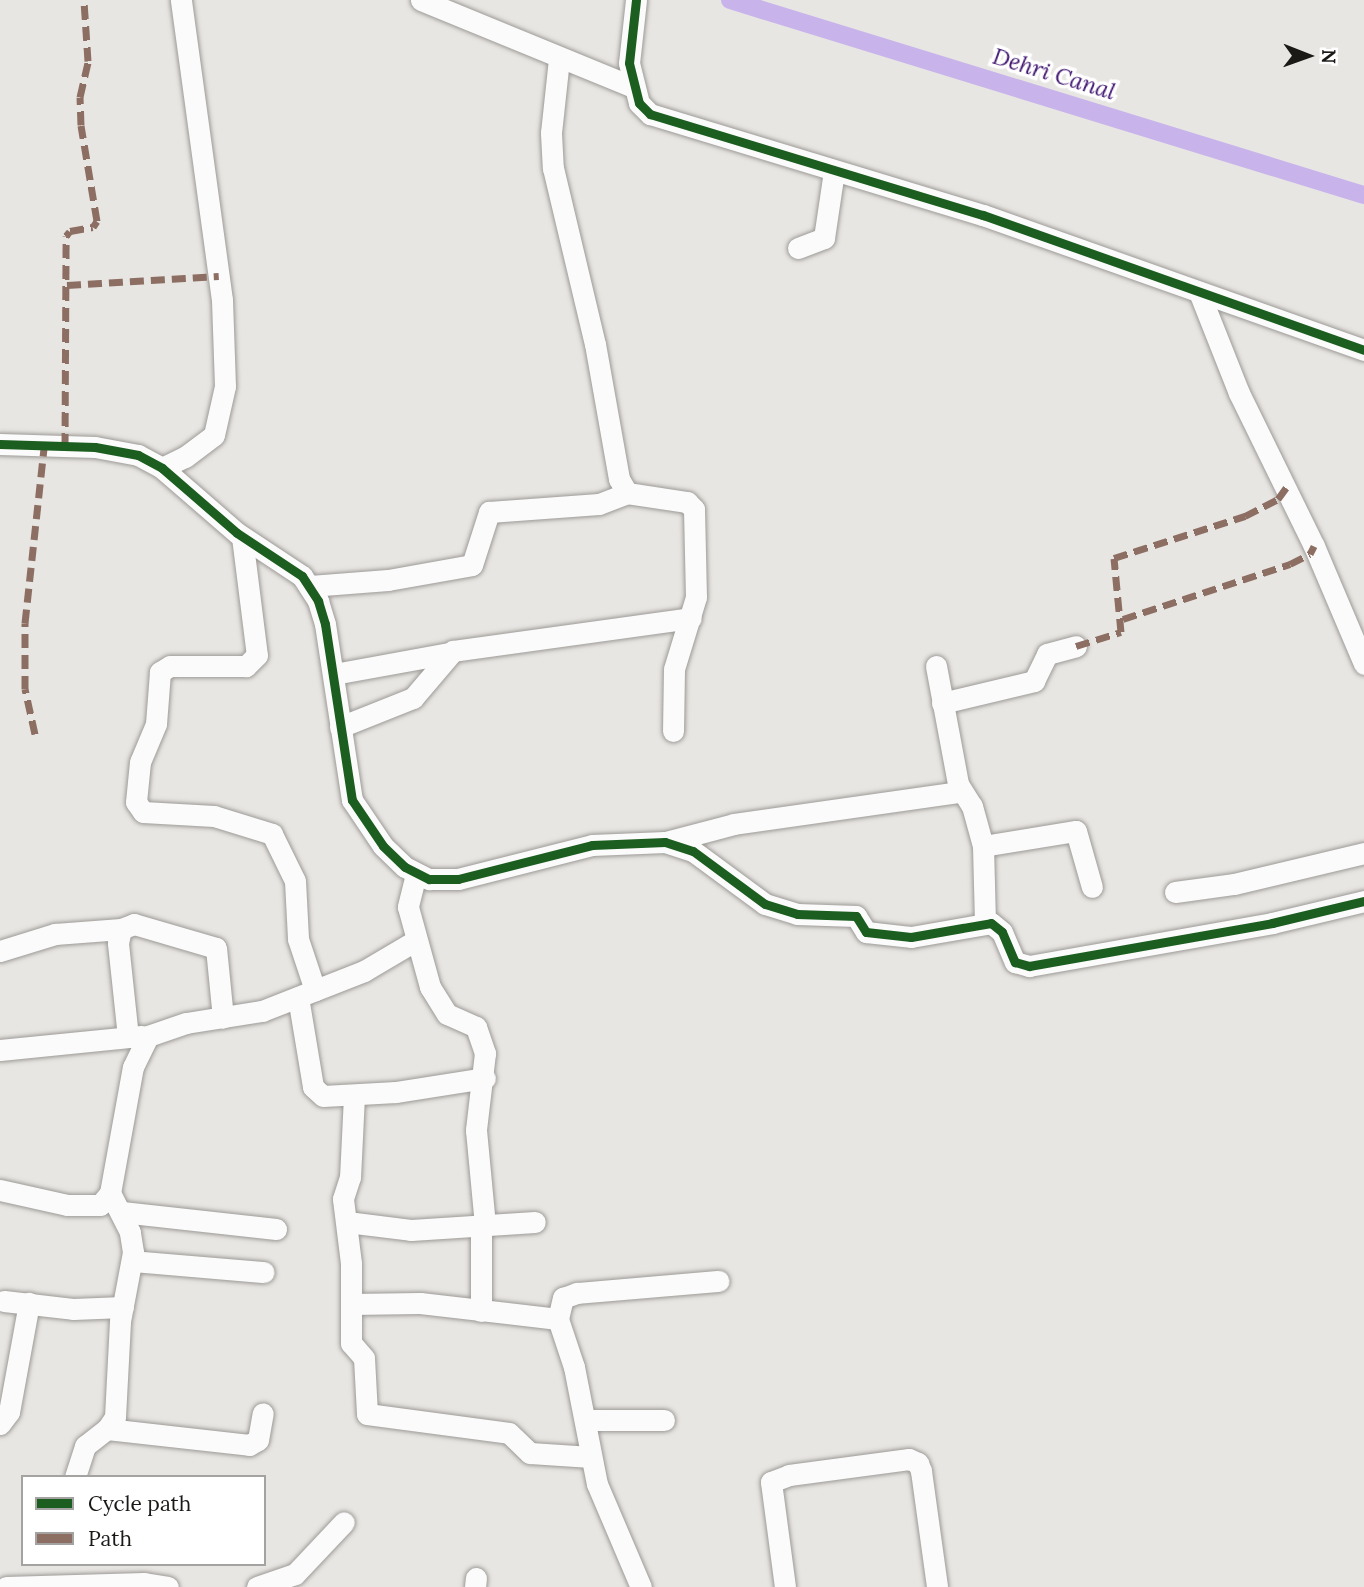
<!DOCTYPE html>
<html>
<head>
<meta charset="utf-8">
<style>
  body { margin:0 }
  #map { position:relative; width:1364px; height:1587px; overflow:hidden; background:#e8e6e2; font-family:Lora,serif }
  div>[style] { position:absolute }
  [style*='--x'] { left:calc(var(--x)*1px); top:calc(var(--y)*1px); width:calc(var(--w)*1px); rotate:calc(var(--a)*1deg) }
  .canal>* { height:18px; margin:-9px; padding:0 9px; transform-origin:9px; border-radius:9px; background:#c8b4eb }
  .roads { filter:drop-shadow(0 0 2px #9c9a97) drop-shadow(0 0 2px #9c9a97) }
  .minor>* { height:21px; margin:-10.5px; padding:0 10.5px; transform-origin:10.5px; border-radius:10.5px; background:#fcfbfb }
  .quiet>* { height:7px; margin-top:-3.5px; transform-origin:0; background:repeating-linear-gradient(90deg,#8d6e63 0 14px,transparent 0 21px) }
  .cycleway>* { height:9px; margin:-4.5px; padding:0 4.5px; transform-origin:4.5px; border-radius:4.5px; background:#1b5e20 }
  span { translate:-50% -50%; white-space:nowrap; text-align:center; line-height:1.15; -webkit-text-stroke:7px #fff; paint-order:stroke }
  .water-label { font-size:23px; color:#3f1470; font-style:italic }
  .legend { position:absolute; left:21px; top:1475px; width:245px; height:91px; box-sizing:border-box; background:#fff; border:2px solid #a4a3a2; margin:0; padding:9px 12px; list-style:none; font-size:21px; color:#1b1916 }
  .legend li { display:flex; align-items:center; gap:14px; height:35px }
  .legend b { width:35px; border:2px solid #a4a3a2 }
  .north { position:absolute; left:1273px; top:21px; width:70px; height:70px; -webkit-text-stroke:5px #fff; paint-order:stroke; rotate:91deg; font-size:19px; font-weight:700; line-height:28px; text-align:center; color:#1b1916 }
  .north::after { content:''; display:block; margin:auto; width:24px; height:32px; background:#1b1916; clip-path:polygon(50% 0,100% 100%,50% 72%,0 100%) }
</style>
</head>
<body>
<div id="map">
  <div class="canal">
    <i style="--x:730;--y:0;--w:663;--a:17.1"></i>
  </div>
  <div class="roads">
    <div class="minor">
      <i style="--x:421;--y:0;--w:229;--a:22.3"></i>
      <i style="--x:636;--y:0;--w:63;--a:96.3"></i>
      <i style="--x:629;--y:63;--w:41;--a:76"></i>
      <i style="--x:639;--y:103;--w:16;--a:45"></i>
      <i style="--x:650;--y:114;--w:348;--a:16.9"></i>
      <i style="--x:983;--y:215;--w:404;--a:19.5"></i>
      <i style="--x:559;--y:59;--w:74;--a:96.2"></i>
      <i style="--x:551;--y:133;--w:35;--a:87"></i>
      <i style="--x:553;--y:168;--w:181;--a:76.6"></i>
      <i style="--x:595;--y:344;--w:137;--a:79.9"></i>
      <i style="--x:619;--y:479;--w:16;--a:60"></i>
      <i style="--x:627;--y:493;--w:61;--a:8.5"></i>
      <i style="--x:687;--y:502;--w:10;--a:45"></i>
      <i style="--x:694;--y:509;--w:88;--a:88.7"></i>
      <i style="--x:696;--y:597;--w:75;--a:107"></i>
      <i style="--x:674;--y:669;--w:62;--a:90.9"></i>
      <i style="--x:798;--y:248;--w:28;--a:-21"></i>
      <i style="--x:824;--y:238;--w:68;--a:-81.5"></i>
      <i style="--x:1199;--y:292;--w:109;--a:68.4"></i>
      <i style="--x:1239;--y:393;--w:170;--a:63.9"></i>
      <i style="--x:1314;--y:546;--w:128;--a:67"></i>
      <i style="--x:0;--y:444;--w:95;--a:1.8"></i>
      <i style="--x:95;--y:447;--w:44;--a:10.5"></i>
      <i style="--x:138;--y:455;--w:27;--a:28"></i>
      <i style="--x:162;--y:468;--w:99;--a:40.9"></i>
      <i style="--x:237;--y:533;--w:78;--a:33.5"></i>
      <i style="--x:302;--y:576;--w:30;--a:57"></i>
      <i style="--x:318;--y:601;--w:24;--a:73"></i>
      <i style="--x:325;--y:624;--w:178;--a:81.3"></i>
      <i style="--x:352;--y:800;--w:55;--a:56"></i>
      <i style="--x:383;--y:846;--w:30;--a:44"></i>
      <i style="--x:405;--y:867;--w:27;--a:27"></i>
      <i style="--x:429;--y:879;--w:29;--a:0"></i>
      <i style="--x:458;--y:879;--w:138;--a:-14.2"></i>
      <i style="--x:592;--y:845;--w:73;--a:-2.4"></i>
      <i style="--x:665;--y:842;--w:29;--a:18"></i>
      <i style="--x:693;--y:851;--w:89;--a:36.4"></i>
      <i style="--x:765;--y:904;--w:34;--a:17"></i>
      <i style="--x:797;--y:914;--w:59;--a:1.9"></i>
      <i style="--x:856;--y:916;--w:19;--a:58"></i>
      <i style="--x:866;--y:932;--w:45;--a:6.3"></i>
      <i style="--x:911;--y:937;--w:81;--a:-9.9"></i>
      <i style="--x:991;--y:923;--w:14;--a:39"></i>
      <i style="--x:1002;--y:932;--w:33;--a:67"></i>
      <i style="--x:1015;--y:962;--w:15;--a:16"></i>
      <i style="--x:1029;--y:966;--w:247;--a:-10"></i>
      <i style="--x:1272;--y:923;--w:95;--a:-13.4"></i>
      <i style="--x:162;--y:468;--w:25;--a:-26"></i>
      <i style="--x:185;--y:457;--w:36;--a:-37"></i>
      <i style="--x:214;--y:435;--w:50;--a:-77.3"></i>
      <i style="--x:225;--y:386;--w:86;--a:-92"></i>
      <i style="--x:222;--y:300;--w:303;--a:-97.8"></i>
      <i style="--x:242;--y:537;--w:119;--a:82.8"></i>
      <i style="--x:257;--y:655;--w:16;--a:135"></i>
      <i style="--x:246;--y:666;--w:76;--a:180"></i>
      <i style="--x:170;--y:666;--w:12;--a:149"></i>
      <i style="--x:160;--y:672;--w:52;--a:94.4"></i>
      <i style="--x:156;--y:724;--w:41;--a:112.8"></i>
      <i style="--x:140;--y:762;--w:40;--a:95.7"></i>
      <i style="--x:136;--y:802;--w:12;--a:55"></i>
      <i style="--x:143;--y:812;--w:71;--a:3.2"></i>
      <i style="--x:214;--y:816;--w:61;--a:17.2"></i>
      <i style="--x:272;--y:834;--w:52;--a:63.9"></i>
      <i style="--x:295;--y:881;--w:58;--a:87"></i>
      <i style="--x:298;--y:939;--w:54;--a:71.6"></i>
      <i style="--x:310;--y:586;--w:78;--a:-4.4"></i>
      <i style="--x:388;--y:580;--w:85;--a:-10.1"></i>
      <i style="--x:472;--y:565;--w:56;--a:-72.2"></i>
      <i style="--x:489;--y:512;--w:110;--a:-4.2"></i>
      <i style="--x:599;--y:504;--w:30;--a:-21"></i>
      <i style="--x:936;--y:666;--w:120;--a:79.4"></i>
      <i style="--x:958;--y:784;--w:26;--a:58"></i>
      <i style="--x:972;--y:806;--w:41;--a:74.6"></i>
      <i style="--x:983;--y:846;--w:76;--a:88.5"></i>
      <i style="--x:334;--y:674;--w:118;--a:-10.3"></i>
      <i style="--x:942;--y:703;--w:95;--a:-13.4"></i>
      <i style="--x:1034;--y:681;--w:30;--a:-64"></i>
      <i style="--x:1047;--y:654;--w:30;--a:-15"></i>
      <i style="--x:340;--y:727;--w:79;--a:-21.7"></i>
      <i style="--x:413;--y:698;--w:62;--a:-49.6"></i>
      <i style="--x:453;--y:651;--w:240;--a:-7.9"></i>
      <i style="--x:666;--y:842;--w:70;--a:-14.8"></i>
      <i style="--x:734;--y:824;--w:228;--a:-8.1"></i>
      <i style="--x:983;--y:846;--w:94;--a:-9.2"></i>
      <i style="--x:1076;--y:831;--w:58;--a:74.1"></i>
      <i style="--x:416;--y:874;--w:34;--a:104"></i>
      <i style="--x:408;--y:907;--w:83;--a:74.6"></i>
      <i style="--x:430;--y:987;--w:32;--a:58"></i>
      <i style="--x:447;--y:1014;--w:32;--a:24"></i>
      <i style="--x:476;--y:1027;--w:28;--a:71"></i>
      <i style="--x:485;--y:1053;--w:78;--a:96.7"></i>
      <i style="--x:476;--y:1130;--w:95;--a:84.6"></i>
      <i style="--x:1175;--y:892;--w:60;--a:-7.7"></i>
      <i style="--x:1234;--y:884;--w:134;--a:-13.4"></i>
      <i style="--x:0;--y:951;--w:58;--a:-17.2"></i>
      <i style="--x:55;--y:934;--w:66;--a:-4.3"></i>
      <i style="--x:298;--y:997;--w:91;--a:80.5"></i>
      <i style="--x:313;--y:1087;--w:13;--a:42"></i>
      <i style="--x:323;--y:1096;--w:73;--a:-3.1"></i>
      <i style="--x:396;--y:1092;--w:90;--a:-8.9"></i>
      <i style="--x:128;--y:1037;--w:95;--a:-96.1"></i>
      <i style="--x:118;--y:943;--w:14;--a:-78"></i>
      <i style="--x:121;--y:929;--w:14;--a:-21"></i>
      <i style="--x:134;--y:924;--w:85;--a:16.3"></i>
      <i style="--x:216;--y:948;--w:70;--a:84.3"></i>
      <i style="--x:0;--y:1050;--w:142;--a:-5.7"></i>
      <i style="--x:354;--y:1096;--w:81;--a:92.8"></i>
      <i style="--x:350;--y:1177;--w:23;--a:108"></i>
      <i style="--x:343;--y:1199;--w:64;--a:82.9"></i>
      <i style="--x:351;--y:1263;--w:80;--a:90"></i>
      <i style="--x:351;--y:1343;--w:20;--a:49"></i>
      <i style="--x:364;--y:1358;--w:56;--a:86.9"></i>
      <i style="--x:367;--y:1414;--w:143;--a:7.6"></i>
      <i style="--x:509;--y:1433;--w:29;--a:44"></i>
      <i style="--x:530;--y:1453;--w:61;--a:3.8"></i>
      <i style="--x:0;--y:1190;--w:69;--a:12.6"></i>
      <i style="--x:67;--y:1205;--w:33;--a:0"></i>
      <i style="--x:100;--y:1205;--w:16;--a:-50"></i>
      <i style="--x:110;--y:1193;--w:128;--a:-79.7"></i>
      <i style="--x:133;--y:1067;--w:34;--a:-64"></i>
      <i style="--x:148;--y:1036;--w:40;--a:-18.9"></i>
      <i style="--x:186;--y:1023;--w:77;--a:-9"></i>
      <i style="--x:262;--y:1011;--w:110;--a:-21.4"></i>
      <i style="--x:364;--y:971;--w:59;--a:-30.5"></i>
      <i style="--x:122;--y:1212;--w:155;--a:6.3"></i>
      <i style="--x:347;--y:1222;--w:64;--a:7.1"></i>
      <i style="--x:411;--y:1230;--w:124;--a:-3.7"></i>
      <i style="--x:481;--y:1226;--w:85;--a:90"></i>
      <i style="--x:132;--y:1261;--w:132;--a:4.8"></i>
      <i style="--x:4;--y:1301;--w:69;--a:6.6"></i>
      <i style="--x:73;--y:1309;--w:50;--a:-2.3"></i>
      <i style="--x:351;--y:1304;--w:69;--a:-0.8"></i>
      <i style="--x:420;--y:1303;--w:139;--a:6.6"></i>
      <i style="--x:558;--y:1319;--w:51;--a:71.6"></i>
      <i style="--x:574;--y:1367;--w:119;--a:78.9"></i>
      <i style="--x:597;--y:1484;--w:112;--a:66.9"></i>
      <i style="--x:558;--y:1319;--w:22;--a:-77"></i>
      <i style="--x:563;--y:1298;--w:15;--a:-20"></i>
      <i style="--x:577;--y:1293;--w:142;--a:-4.9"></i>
      <i style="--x:585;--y:1420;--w:79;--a:0"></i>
      <i style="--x:0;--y:1424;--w:15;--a:-53"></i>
      <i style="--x:9;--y:1412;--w:111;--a:-79.6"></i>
      <i style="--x:107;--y:1429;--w:143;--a:6.4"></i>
      <i style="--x:249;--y:1445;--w:10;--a:-29"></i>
      <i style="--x:258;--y:1440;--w:27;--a:-80"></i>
      <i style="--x:75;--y:1477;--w:33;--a:-72"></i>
      <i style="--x:85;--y:1446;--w:28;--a:-38"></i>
      <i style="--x:107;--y:1429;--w:14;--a:-56"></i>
      <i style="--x:115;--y:1417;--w:96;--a:-87"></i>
      <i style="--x:120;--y:1321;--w:70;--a:-79.3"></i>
      <i style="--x:133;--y:1252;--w:20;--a:-99"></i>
      <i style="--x:130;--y:1232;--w:44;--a:-117.1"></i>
      <i style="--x:6;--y:1587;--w:138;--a:-1.7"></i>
      <i style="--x:144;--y:1583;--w:24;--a:9"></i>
      <i style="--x:257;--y:1587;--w:40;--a:-18.9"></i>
      <i style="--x:295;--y:1574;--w:71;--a:-46.7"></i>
      <i style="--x:475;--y:1587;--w:9;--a:-84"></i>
      <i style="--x:785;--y:1587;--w:106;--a:-97.6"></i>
      <i style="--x:771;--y:1482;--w:19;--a:-21"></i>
      <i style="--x:789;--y:1475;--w:121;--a:-7.6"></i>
      <i style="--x:909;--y:1459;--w:10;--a:24"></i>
      <i style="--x:918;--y:1463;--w:9;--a:69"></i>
      <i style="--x:921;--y:1471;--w:117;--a:82.1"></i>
    </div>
  </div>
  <div class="quiet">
    <i style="--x:67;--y:285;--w:152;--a:-3.4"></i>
    <i style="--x:65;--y:447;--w:211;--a:-89.7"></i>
    <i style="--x:66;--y:236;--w:6;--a:-51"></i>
    <i style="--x:70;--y:231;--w:23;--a:-10"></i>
    <i style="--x:93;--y:227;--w:7;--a:-56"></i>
    <i style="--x:97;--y:221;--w:97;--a:-99.5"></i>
    <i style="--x:81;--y:125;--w:28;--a:-92"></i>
    <i style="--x:80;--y:97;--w:37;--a:-77"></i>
    <i style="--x:88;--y:61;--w:61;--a:-93.8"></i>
    <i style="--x:1123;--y:619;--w:176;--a:-18.2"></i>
    <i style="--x:1290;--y:564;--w:22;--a:-27"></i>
    <i style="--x:1310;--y:554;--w:9;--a:-63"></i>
    <i style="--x:1076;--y:646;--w:47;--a:-17.3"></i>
    <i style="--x:1121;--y:632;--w:74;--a:-95.4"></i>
    <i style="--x:1114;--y:558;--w:138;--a:-17.8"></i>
    <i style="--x:1245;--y:516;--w:37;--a:-27"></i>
    <i style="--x:1278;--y:499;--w:14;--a:-54"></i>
    <i style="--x:35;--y:734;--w:46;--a:-102.5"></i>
    <i style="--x:25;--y:689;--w:66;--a:-90"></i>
    <i style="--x:25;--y:623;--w:177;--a:-83.8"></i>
  </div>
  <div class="cycleway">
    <i style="--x:636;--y:0;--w:63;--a:96.3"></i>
    <i style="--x:629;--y:63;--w:41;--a:76"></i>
    <i style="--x:639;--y:103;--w:16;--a:45"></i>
    <i style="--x:650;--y:114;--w:348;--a:16.9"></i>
    <i style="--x:983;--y:215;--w:404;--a:19.5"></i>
    <i style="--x:0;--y:444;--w:95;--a:1.8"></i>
    <i style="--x:95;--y:447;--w:44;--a:10.5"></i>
    <i style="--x:138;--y:455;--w:27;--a:28"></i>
    <i style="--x:162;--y:468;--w:99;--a:40.9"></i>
    <i style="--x:237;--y:533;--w:78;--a:33.5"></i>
    <i style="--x:302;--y:576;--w:30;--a:57"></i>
    <i style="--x:318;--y:601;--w:24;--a:73"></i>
    <i style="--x:325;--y:624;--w:178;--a:81.3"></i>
    <i style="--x:352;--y:800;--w:55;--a:56"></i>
    <i style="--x:383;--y:846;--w:30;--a:44"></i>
    <i style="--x:405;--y:867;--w:27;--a:27"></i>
    <i style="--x:429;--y:879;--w:29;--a:0"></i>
    <i style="--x:458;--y:879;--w:138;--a:-14.2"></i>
    <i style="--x:592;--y:845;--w:73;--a:-2.4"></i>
    <i style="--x:665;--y:842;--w:29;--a:18"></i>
    <i style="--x:693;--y:851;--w:89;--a:36.4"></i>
    <i style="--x:765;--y:904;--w:34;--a:17"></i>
    <i style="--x:797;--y:914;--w:59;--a:1.9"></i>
    <i style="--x:856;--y:916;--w:19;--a:58"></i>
    <i style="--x:866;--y:932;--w:45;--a:6.3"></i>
    <i style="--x:911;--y:937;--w:81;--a:-9.9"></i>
    <i style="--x:991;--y:923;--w:14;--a:39"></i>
    <i style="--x:1002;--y:932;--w:33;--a:67"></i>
    <i style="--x:1015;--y:962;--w:15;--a:16"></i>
    <i style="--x:1029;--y:966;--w:247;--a:-10"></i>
    <i style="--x:1272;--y:923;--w:95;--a:-13.4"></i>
  </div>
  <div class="water-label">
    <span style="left:1054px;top:74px;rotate:17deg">Dehri Canal</span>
  </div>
  <ul class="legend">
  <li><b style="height:9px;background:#1b5e20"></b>Cycle path</li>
  <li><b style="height:9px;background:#8d6e63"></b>Path</li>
  </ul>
  <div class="north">N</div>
</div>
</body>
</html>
